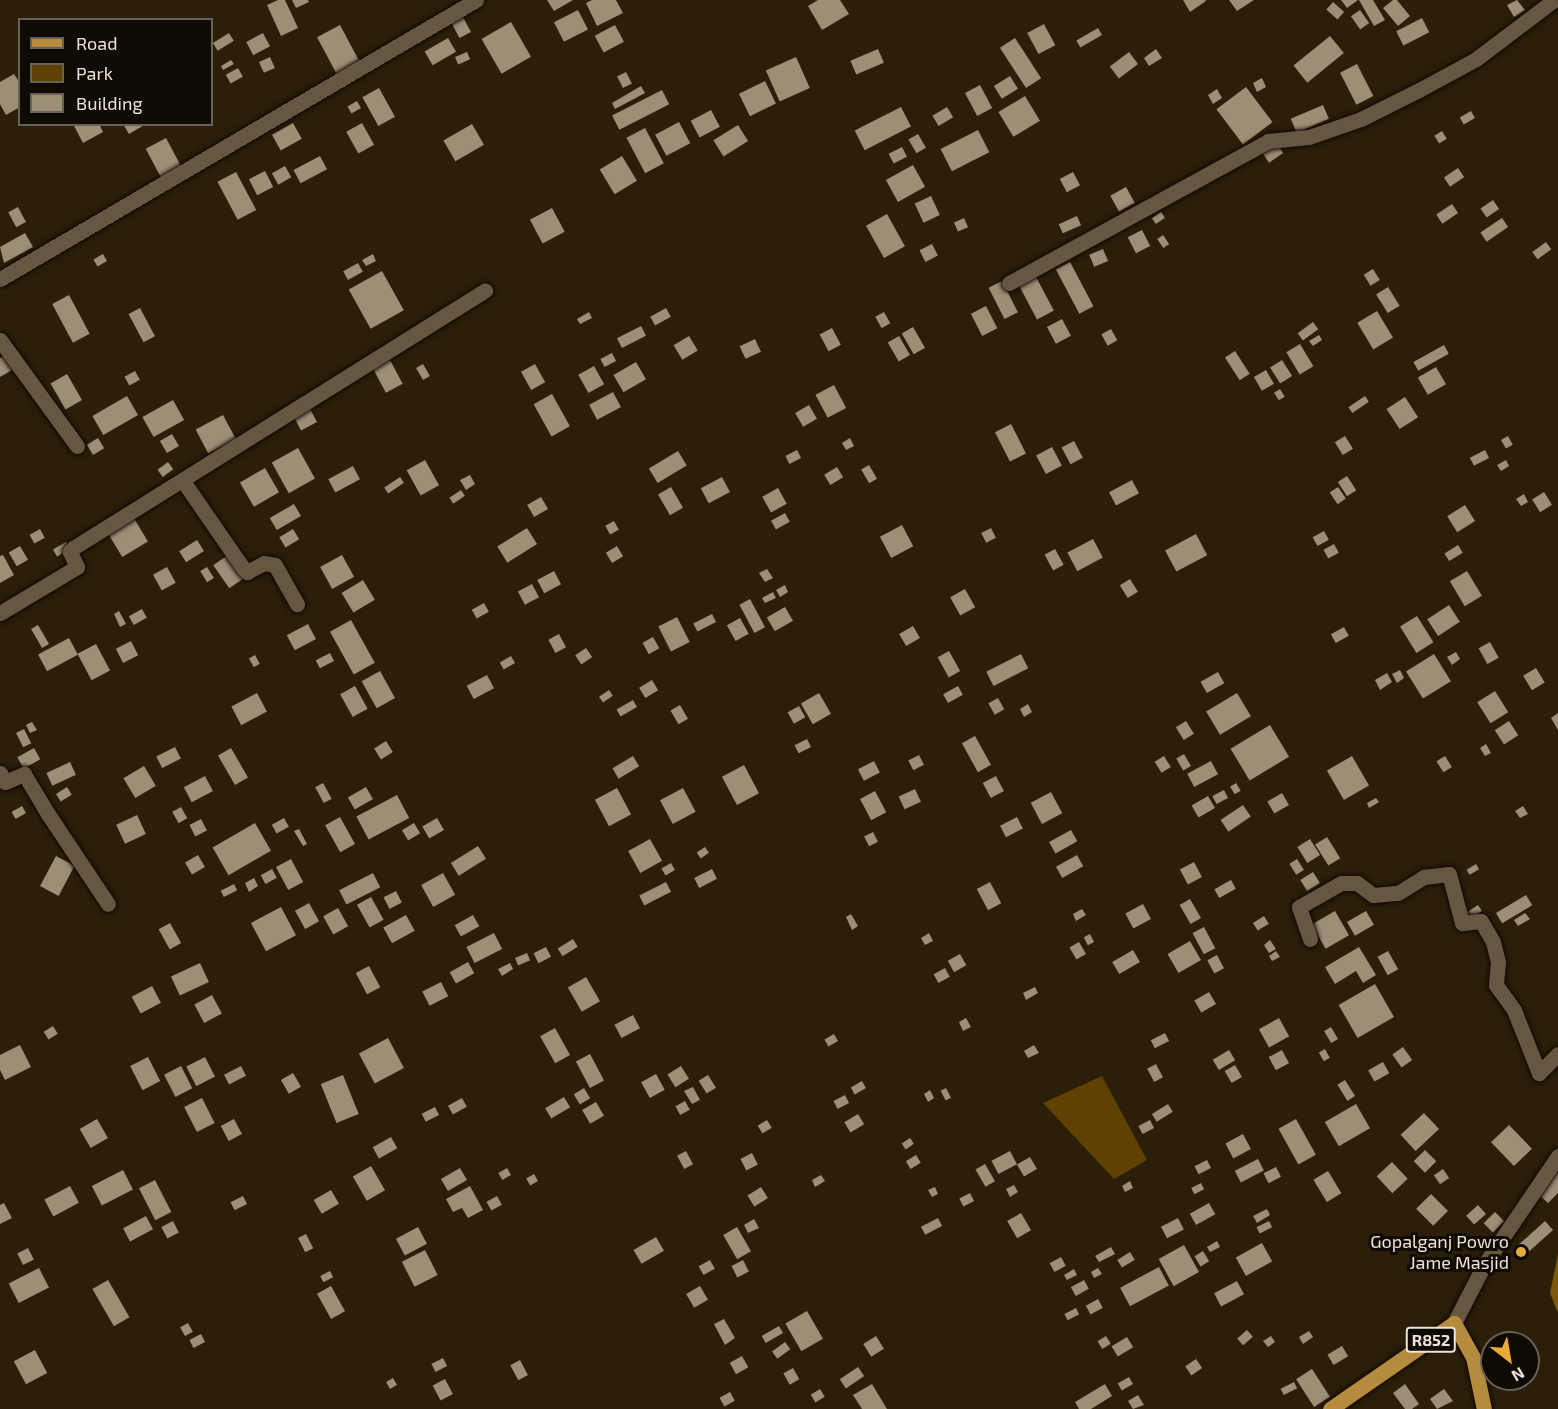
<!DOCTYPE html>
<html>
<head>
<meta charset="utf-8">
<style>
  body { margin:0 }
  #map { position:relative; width:1558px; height:1409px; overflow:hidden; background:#2b1f0a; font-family:"Exo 2",sans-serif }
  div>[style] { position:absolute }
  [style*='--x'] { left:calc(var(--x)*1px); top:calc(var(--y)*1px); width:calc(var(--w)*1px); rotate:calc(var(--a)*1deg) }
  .green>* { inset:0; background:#5f4102 }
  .water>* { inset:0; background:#7b570a }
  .building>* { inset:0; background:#9d8e76; transform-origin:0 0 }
  .roads { filter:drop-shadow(0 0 2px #130800) drop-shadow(0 0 2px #130800) }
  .street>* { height:15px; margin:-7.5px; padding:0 7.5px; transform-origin:7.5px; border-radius:7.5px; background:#655741 }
  .secondary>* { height:15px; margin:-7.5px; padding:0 7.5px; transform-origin:7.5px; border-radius:7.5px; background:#655741 }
  .primary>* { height:15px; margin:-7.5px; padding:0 7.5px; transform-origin:7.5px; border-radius:7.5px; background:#b58b3d }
  .dots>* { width:16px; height:16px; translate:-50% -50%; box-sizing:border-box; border:3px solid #0f0a03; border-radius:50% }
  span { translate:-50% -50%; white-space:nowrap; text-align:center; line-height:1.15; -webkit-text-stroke:6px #0f0a03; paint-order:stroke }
  .shield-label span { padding:2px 4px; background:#0f0a03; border:2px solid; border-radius:4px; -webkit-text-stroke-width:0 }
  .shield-label { font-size:16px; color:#ece4d7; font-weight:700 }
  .poi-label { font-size:18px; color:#ece4d7 }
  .right { translate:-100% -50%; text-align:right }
  .legend { position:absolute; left:18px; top:18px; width:195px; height:108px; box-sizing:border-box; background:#0f0a03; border:2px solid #676158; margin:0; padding:8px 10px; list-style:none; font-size:18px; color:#ece4d7 }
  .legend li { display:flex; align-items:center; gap:12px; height:30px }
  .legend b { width:30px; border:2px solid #676158 }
  .north { position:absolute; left:1480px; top:1331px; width:60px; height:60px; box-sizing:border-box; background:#0f0a03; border:2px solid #676158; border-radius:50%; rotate:149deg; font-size:16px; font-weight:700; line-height:24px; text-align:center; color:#ece4d7 }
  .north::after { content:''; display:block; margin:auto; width:21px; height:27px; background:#e8ab37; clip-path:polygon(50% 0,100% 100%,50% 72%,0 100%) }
</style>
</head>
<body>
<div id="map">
  <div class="green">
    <i style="clip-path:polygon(1102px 1076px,1147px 1160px,1114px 1179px,1043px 1103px)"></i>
  </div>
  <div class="water">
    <i style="clip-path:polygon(1558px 1254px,1558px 1313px,1550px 1293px)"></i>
  </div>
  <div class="building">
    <i style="clip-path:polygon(278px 0,285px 0,298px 28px,281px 36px,267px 5px)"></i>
    <i style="clip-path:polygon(292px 0,308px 0,309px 2px,296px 8px)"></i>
    <i style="clip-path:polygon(547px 0,573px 0,554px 11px)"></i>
    <i style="clip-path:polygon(592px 0,616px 0,623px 13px,597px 26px,586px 3px)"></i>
    <i style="clip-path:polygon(818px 0,840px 0,849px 14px,822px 30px,808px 6px)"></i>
    <i style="clip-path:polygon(1183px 0,1205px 0,1206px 1px,1190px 12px)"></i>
    <i style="clip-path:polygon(1229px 0,1254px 0,1237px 11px)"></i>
    <i style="clip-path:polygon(1341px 0,1358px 0,1347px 8px)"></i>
    <i style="clip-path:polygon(1359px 0,1373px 0,1385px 20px,1374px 26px)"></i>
    <i style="clip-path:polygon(1393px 0,1397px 0,1410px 16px,1398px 26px,1383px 8px)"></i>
    <i style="clip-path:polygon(1517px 0,1525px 10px,1514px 17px,1507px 5px)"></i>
    <i style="left:1333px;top:2px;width:15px;height:10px;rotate:42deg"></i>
    <i style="left:578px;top:10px;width:22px;height:27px;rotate:63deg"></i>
    <i style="left:1360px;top:10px;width:16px;height:11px;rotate:55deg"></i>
    <i style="left:463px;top:17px;width:17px;height:13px;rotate:62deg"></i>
    <i style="left:1422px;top:18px;width:16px;height:29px;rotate:63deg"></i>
    <i style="left:511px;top:22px;width:40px;height:34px;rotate:60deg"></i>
    <i style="left:1044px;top:24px;width:24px;height:19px;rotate:62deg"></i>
    <i style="left:340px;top:25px;width:44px;height:26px;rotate:62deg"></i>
    <i style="left:615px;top:25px;width:19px;height:23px;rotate:62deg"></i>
    <i style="left:1098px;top:28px;width:8px;height:25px;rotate:60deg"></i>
    <i style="left:229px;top:33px;width:9px;height:19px;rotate:58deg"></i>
    <i style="left:263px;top:33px;width:15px;height:19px;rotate:62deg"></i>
    <i style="left:1330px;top:36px;width:22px;height:47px;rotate:51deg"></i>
    <i style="left:448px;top:38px;width:16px;height:27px;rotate:60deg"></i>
    <i style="left:1015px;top:38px;width:48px;height:18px;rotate:57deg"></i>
    <i style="left:878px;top:49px;width:15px;height:30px;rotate:67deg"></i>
    <i style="clip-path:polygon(1156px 49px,1162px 58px,1149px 66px,1144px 58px)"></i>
    <i style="left:467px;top:52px;width:8px;height:13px;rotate:67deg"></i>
    <i style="left:1129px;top:52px;width:15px;height:24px;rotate:53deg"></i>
    <i style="left:270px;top:57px;width:12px;height:12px;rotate:66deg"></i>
    <i style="left:796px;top:57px;width:34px;height:33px;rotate:66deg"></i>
    <i style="clip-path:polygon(231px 60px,234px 64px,223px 70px,221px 66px)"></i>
    <i style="left:1357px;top:64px;width:36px;height:19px;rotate:63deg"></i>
    <i style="left:238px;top:68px;width:10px;height:14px;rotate:61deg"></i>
    <i style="left:626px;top:72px;width:13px;height:10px;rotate:63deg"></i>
    <i style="clip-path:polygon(14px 74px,20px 83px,20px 107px,6px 115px,0 104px,0 82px)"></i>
    <i style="left:1010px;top:76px;width:15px;height:19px;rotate:58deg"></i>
    <i style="clip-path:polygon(1262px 78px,1266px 87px,1257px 92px,1253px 83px)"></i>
    <i style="left:765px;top:81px;width:25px;height:29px;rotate:64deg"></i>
    <i style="left:980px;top:85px;width:26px;height:17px;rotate:62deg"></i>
    <i style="clip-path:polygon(641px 86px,645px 93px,615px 109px,612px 103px)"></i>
    <i style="left:1246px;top:87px;width:44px;height:37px;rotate:53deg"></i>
    <i style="left:379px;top:88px;width:33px;height:19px;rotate:61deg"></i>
    <i style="clip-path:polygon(1217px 89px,1222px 98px,1213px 104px,1208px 95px)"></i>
    <i style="left:662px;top:90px;width:16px;height:56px;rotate:63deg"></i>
    <i style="left:1025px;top:96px;width:29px;height:31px;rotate:59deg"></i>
    <i style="left:357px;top:101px;width:8px;height:11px;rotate:60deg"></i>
    <i style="left:1323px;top:105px;width:15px;height:35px;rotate:67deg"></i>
    <i style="left:901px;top:107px;width:22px;height:52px;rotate:63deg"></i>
    <i style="left:947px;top:107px;width:12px;height:17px;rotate:59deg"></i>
    <i style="left:711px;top:110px;width:19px;height:23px;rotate:62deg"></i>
    <i style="left:1471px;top:111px;width:8px;height:13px;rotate:60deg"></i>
    <i style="left:679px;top:122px;width:24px;height:27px;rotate:62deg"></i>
    <i style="left:293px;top:123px;width:18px;height:24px;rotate:61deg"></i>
    <i style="left:362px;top:123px;width:25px;height:18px;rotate:61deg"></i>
    <i style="clip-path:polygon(73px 124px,99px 124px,103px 132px,83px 143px)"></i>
    <i style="clip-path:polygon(123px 124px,146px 124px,129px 134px)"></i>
    <i style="left:472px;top:124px;width:24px;height:33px;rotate:60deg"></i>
    <i style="left:738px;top:125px;width:19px;height:29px;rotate:58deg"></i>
    <i style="left:645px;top:128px;width:40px;height:21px;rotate:62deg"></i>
    <i style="left:978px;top:130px;width:25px;height:42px;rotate:63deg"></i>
    <i style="left:1442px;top:131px;width:9px;height:9px;rotate:58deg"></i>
    <i style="left:918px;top:134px;width:16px;height:11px;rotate:60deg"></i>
    <i style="left:166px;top:138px;width:34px;height:23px;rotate:62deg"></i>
    <i style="left:1277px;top:144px;width:11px;height:17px;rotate:56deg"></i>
    <i style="left:902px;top:147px;width:11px;height:15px;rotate:63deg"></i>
    <i style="left:320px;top:156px;width:15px;height:30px;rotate:62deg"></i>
    <i style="left:622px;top:156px;width:29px;height:26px;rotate:59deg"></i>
    <i style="left:913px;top:165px;width:25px;height:31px;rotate:61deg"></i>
    <i style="left:285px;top:166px;width:13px;height:15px;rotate:61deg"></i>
    <i style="left:1458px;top:168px;width:11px;height:17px;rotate:56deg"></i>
    <i style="left:265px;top:171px;width:18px;height:18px;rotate:63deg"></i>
    <i style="left:236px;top:172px;width:43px;height:21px;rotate:62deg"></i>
    <i style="left:1073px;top:172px;width:15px;height:15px;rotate:62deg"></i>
    <i style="left:1126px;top:187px;width:18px;height:18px;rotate:61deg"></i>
    <i style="left:931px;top:196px;width:21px;height:18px;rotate:65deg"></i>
    <i style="left:1493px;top:200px;width:11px;height:15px;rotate:56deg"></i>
    <i style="left:1452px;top:204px;width:11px;height:19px;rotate:56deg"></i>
    <i style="left:18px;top:207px;width:17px;height:11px;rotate:62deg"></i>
    <i style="left:552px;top:208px;width:27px;height:25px;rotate:62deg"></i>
    <i style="left:1161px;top:212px;width:7px;height:11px;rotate:56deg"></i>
    <i style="left:887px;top:214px;width:37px;height:24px;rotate:61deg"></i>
    <i style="left:1077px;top:216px;width:10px;height:20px;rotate:66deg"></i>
    <i style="left:964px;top:218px;width:10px;height:11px;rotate:66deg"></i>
    <i style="left:1502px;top:218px;width:11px;height:26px;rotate:56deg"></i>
    <i style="left:1142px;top:230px;width:18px;height:16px;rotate:63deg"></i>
    <i style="clip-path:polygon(25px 233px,33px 247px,4px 263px,0 247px)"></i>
    <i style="left:1163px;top:235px;width:11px;height:7px;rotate:56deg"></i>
    <i style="left:1546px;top:242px;width:9px;height:17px;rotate:54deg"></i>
    <i style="left:932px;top:244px;width:13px;height:14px;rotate:63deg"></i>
    <i style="left:1103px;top:249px;width:13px;height:15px;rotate:67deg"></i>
    <i style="left:103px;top:254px;width:8px;height:11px;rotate:60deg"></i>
    <i style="clip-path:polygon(373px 254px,376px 261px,366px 266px,362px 260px)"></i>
    <i style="left:1070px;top:262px;width:50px;height:16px;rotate:62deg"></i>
    <i style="left:358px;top:263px;width:10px;height:17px;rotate:61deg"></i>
    <i style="left:1373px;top:269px;width:13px;height:11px;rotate:58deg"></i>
    <i style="left:382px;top:271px;width:45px;height:38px;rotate:61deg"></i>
    <i style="left:1036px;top:277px;width:38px;height:19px;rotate:62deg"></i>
    <i style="left:1002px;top:281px;width:35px;height:15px;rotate:63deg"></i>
    <i style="left:1388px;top:287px;width:22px;height:14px;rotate:58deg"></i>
    <i style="left:69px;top:295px;width:44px;height:19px;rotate:62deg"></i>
    <i style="left:986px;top:306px;width:25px;height:17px;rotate:63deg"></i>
    <i style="left:140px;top:308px;width:32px;height:13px;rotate:62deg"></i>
    <i style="left:666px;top:308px;width:10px;height:18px;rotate:61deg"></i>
    <i style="left:1377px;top:311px;width:31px;height:23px;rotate:59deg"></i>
    <i style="clip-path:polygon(589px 312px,592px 318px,580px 324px,577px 319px)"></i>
    <i style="left:884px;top:312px;width:13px;height:10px;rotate:61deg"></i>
    <i style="left:1062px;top:319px;width:19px;height:17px;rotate:62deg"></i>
    <i style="left:1313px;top:322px;width:9px;height:19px;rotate:54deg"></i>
    <i style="left:641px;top:326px;width:11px;height:27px;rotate:63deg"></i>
    <i style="left:913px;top:327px;width:24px;height:13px;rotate:60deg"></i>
    <i style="left:832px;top:328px;width:19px;height:14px;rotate:62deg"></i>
    <i style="left:1111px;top:329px;width:13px;height:11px;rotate:61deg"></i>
    <i style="clip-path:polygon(1319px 335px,1322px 340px,1313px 346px,1309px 341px)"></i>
    <i style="left:689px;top:336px;width:17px;height:18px;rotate:59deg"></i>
    <i style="left:899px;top:336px;width:22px;height:13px;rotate:60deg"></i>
    <i style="left:755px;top:339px;width:14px;height:17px;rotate:65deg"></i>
    <i style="left:1300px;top:344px;width:26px;height:16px;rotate:59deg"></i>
    <i style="left:1444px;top:345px;width:10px;height:35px;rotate:61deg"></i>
    <i style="left:1235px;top:351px;width:27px;height:12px;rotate:57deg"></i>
    <i style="left:612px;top:353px;width:9px;height:13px;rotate:63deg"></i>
    <i style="clip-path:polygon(4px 356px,12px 370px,0 377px,0 358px)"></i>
    <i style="left:390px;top:360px;width:27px;height:19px;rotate:62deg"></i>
    <i style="left:1282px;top:360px;width:19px;height:14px;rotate:58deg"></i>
    <i style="left:636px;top:362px;width:20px;height:26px;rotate:60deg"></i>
    <i style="left:423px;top:364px;width:14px;height:8px;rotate:60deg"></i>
    <i style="left:535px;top:364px;width:21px;height:16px;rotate:61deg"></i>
    <i style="left:594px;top:366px;width:21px;height:18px;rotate:61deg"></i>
    <i style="left:1436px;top:367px;width:20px;height:21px;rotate:60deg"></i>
    <i style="left:1266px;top:370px;width:16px;height:14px;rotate:60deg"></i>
    <i style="left:135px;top:371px;width:10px;height:12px;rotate:61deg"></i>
    <i style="left:67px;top:374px;width:30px;height:19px;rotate:60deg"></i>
    <i style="left:834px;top:385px;width:26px;height:21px;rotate:62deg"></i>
    <i style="left:1280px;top:389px;width:9px;height:7px;rotate:58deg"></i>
    <i style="left:613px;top:392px;width:17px;height:27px;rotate:62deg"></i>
    <i style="left:552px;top:394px;width:37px;height:21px;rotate:61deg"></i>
    <i style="left:127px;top:396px;width:22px;height:40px;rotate:60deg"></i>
    <i style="left:1365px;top:396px;width:7px;height:20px;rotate:56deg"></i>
    <i style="left:1405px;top:397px;width:24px;height:22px;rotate:57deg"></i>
    <i style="left:173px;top:400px;width:23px;height:35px;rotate:61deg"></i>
    <i style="left:809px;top:405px;width:16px;height:16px;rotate:60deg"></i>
    <i style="left:309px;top:407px;width:17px;height:18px;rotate:62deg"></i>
    <i style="left:223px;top:415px;width:27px;height:31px;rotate:62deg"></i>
    <i style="left:1011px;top:424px;width:33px;height:18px;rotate:63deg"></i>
    <i style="left:172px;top:434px;width:14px;height:14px;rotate:60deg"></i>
    <i style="left:1345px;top:436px;width:15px;height:12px;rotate:58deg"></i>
    <i style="left:1508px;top:436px;width:10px;height:8px;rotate:61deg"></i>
    <i style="left:98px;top:438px;width:12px;height:13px;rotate:59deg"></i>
    <i style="clip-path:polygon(850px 438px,854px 446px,846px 450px,842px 443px)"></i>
    <i style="left:1074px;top:441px;width:19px;height:14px;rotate:62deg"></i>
    <i style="left:1052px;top:447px;width:21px;height:18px;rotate:62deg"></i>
    <i style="left:298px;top:448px;width:35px;height:30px;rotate:61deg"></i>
    <i style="left:797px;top:450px;width:9px;height:13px;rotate:63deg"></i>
    <i style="left:1485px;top:450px;width:9px;height:17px;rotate:63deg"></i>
    <i style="left:678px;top:451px;width:17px;height:34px;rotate:59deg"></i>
    <i style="left:425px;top:460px;width:29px;height:21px;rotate:61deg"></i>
    <i style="clip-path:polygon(1506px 460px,1509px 466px,1501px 471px,1497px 465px)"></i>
    <i style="left:168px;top:462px;width:9px;height:13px;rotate:54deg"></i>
    <i style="left:869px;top:465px;width:16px;height:9px;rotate:60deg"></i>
    <i style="left:353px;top:466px;width:15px;height:28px;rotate:62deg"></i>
    <i style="left:837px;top:467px;width:12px;height:15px;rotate:59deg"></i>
    <i style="left:265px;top:468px;width:28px;height:29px;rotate:60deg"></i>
    <i style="clip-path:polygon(470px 475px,475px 484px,466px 490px,460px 480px)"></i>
    <i style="left:1347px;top:476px;width:17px;height:11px;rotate:57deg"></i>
    <i style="left:400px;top:477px;width:7px;height:19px;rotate:56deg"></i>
    <i style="left:722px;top:477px;width:17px;height:24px;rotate:62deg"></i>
    <i style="left:1132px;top:480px;width:15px;height:26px;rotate:62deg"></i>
    <i style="left:671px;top:487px;width:24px;height:15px;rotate:60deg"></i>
    <i style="left:1338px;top:487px;width:14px;height:10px;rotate:56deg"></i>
    <i style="left:778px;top:488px;width:18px;height:18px;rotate:61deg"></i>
    <i style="left:461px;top:490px;width:7px;height:14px;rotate:56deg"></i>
    <i style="left:1544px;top:492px;width:15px;height:14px;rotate:58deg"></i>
    <i style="clip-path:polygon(1524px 494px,1528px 502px,1521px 506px,1516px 499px)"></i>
    <i style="left:541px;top:497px;width:14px;height:16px;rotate:60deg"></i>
    <i style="left:294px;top:504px;width:14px;height:28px;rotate:60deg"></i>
    <i style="left:1465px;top:505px;width:19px;height:21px;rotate:58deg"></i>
    <i style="left:785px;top:513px;width:10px;height:16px;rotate:61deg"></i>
    <i style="left:132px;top:515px;width:31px;height:30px;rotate:59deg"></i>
    <i style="left:614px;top:521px;width:10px;height:10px;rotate:61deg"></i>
    <i style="left:902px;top:525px;width:24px;height:25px;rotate:62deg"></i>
    <i style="left:527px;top:528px;width:19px;height:35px;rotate:58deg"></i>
    <i style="left:991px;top:528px;width:11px;height:11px;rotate:63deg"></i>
    <i style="left:40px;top:529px;width:10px;height:12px;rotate:61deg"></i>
    <i style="left:293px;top:529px;width:12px;height:16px;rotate:59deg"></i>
    <i style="left:1324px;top:531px;width:10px;height:13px;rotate:61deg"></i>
    <i style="left:1196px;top:534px;width:24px;height:35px;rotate:62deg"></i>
    <i style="left:1093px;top:539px;width:21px;height:29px;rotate:62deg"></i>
    <i style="left:197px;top:540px;width:13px;height:21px;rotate:58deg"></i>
    <i style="left:66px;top:542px;width:8px;height:15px;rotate:60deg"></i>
    <i style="left:1334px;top:544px;width:10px;height:12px;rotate:61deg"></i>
    <i style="left:1458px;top:545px;width:9px;height:16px;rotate:58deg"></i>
    <i style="left:20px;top:546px;width:16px;height:13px;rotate:60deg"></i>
    <i style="left:617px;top:546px;width:12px;height:13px;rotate:59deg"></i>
    <i style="left:1055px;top:549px;width:18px;height:12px;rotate:61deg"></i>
    <i style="clip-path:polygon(3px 555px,14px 575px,0 583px,0 556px)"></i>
    <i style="left:228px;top:555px;width:28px;height:18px;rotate:55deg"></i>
    <i style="left:342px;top:555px;width:25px;height:25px;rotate:61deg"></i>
    <i style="left:167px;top:567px;width:18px;height:16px;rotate:61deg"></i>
    <i style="left:207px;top:567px;width:13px;height:8px;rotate:58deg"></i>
    <i style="clip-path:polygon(767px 569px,773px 578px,765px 582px,759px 573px)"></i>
    <i style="left:554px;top:571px;width:15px;height:19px;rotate:62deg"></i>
    <i style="left:1467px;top:571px;width:29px;height:20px;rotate:59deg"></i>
    <i style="left:1130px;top:579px;width:15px;height:12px;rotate:58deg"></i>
    <i style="left:363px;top:580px;width:23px;height:25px;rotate:59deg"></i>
    <i style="left:532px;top:584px;width:15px;height:16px;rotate:62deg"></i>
    <i style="clip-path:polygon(785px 585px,788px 592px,780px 597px,776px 590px)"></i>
    <i style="left:965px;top:589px;width:21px;height:17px;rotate:61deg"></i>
    <i style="clip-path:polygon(773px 592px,776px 598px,765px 603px,762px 598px)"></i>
    <i style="left:750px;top:599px;width:32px;height:12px;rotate:62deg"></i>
    <i style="left:484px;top:603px;width:10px;height:14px;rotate:61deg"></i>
    <i style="left:1449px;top:605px;width:20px;height:26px;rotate:57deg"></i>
    <i style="left:785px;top:607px;width:16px;height:21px;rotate:60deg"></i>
    <i style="left:142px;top:609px;width:10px;height:15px;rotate:61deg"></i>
    <i style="clip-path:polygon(119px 611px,126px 624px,120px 627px,114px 614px)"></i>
    <i style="left:712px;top:614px;width:9px;height:21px;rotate:63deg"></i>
    <i style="left:1417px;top:616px;width:31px;height:20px;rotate:58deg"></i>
    <i style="left:677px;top:617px;width:28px;height:21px;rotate:63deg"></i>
    <i style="left:740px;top:618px;width:18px;height:15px;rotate:61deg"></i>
    <i style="left:351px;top:620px;width:49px;height:24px;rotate:61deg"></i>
    <i style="left:308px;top:624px;width:17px;height:24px;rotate:62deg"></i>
    <i style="left:38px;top:625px;width:22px;height:8px;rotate:60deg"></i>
    <i style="left:913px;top:626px;width:14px;height:16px;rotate:60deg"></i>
    <i style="left:1344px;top:627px;width:10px;height:15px;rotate:61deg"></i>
    <i style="left:559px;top:634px;width:15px;height:12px;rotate:62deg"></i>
    <i style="left:653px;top:637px;width:13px;height:12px;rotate:61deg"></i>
    <i style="left:69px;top:638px;width:19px;height:35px;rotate:62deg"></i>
    <i style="left:131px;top:641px;width:16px;height:17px;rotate:63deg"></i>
    <i style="left:1490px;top:642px;width:18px;height:13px;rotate:61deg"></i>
    <i style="left:96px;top:644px;width:30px;height:21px;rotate:62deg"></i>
    <i style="left:586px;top:648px;width:11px;height:13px;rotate:56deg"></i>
    <i style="left:949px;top:651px;width:23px;height:13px;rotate:61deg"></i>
    <i style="clip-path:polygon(1456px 652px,1460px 659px,1452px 665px,1447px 657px)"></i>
    <i style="left:330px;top:653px;width:9px;height:16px;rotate:63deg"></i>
    <i style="left:1021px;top:654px;width:16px;height:39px;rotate:63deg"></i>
    <i style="left:1434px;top:654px;width:32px;height:33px;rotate:58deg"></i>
    <i style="left:255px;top:655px;width:10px;height:7px;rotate:61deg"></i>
    <i style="left:511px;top:656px;width:8px;height:13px;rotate:60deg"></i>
    <i style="left:1536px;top:668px;width:17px;height:15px;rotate:59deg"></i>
    <i style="clip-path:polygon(1400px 670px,1404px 678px,1397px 683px,1392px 674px)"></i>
    <i style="left:380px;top:671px;width:31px;height:21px;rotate:61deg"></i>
    <i style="left:1218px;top:672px;width:13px;height:20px;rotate:61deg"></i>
    <i style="clip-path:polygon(1387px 673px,1392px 682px,1380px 690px,1375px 680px)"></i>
    <i style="left:487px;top:675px;width:15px;height:23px;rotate:62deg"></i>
    <i style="left:652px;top:680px;width:12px;height:15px;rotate:59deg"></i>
    <i style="left:355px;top:686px;width:26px;height:17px;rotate:61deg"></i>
    <i style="left:958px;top:686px;width:10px;height:17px;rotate:61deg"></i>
    <i style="left:609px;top:690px;width:7px;height:12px;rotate:56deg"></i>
    <i style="left:1495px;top:691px;width:25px;height:21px;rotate:58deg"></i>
    <i style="left:257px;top:693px;width:21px;height:29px;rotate:62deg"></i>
    <i style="left:819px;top:693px;width:24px;height:21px;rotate:60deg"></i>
    <i style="left:1237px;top:693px;width:27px;height:36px;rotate:59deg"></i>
    <i style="left:998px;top:698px;width:13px;height:11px;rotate:61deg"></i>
    <i style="left:633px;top:700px;width:8px;height:19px;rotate:60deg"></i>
    <i style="clip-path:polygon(1028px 704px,1032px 712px,1024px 717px,1020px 709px)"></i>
    <i style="left:680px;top:705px;width:16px;height:11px;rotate:60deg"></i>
    <i style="left:799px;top:706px;width:13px;height:13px;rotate:61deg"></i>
    <i style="clip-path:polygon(1558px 713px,1558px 730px,1551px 718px)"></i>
    <i style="left:1186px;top:721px;width:15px;height:12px;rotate:58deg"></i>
    <i style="left:1509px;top:721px;width:17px;height:17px;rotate:57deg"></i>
    <i style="clip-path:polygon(32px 722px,37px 730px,30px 733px,26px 725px)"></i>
    <i style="left:1270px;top:725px;width:37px;height:46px;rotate:59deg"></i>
    <i style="left:24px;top:729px;width:16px;height:9px;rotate:63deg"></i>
    <i style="left:975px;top:736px;width:33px;height:15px;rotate:61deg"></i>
    <i style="left:807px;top:739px;width:9px;height:14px;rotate:63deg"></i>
    <i style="left:386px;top:741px;width:13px;height:14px;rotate:58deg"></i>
    <i style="clip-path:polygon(1486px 744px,1491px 753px,1485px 756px,1480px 748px)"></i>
    <i style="left:175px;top:747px;width:13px;height:21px;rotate:63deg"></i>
    <i style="left:34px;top:748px;width:13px;height:19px;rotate:61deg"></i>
    <i style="left:231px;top:748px;width:34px;height:15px;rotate:60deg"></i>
    <i style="left:1184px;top:754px;width:14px;height:9px;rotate:60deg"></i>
    <i style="left:919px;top:755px;width:11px;height:12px;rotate:63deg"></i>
    <i style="left:633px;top:756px;width:12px;height:24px;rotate:59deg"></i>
    <i style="left:1164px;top:756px;width:13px;height:11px;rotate:58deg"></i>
    <i style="left:1352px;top:756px;width:34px;height:29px;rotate:60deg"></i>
    <i style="left:1445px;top:756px;width:13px;height:10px;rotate:58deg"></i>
    <i style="left:874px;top:761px;width:13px;height:18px;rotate:63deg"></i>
    <i style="left:1211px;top:761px;width:15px;height:27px;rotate:62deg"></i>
    <i style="left:70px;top:762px;width:14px;height:26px;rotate:65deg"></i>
    <i style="left:744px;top:765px;width:32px;height:25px;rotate:62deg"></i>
    <i style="left:144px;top:766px;width:23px;height:24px;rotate:59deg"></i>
    <i style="left:205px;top:776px;width:17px;height:24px;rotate:62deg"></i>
    <i style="left:996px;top:776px;width:17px;height:15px;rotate:62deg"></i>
    <i style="left:323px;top:783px;width:18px;height:9px;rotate:61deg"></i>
    <i style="left:1236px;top:783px;width:9px;height:7px;rotate:58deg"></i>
    <i style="left:67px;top:787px;width:9px;height:13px;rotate:58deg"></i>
    <i style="left:366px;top:787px;width:14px;height:21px;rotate:60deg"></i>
    <i style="left:617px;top:788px;width:30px;height:25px;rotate:62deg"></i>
    <i style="left:683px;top:788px;width:27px;height:26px;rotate:62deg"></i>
    <i style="left:915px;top:789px;width:14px;height:18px;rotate:65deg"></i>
    <i style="left:1224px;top:790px;width:9px;height:13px;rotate:63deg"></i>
    <i style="left:875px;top:791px;width:24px;height:17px;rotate:62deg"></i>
    <i style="left:1051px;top:792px;width:24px;height:23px;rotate:62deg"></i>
    <i style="left:1282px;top:793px;width:14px;height:17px;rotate:60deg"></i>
    <i style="left:397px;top:795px;width:26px;height:46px;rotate:62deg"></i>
    <i style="left:1208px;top:796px;width:14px;height:19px;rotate:60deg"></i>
    <i style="clip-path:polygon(1376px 798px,1379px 802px,1369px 808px,1367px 803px)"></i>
    <i style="left:1243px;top:805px;width:14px;height:27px;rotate:56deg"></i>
    <i style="left:22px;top:806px;width:8px;height:12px;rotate:60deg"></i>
    <i style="clip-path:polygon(1523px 806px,1528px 814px,1520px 818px,1515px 811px)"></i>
    <i style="left:181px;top:807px;width:13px;height:10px;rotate:61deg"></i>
    <i style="left:137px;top:815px;width:21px;height:23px;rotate:65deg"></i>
    <i style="left:340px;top:817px;width:31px;height:17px;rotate:61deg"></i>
    <i style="left:1017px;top:817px;width:13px;height:19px;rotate:63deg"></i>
    <i style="left:284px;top:818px;width:10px;height:14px;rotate:61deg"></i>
    <i style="left:437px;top:818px;width:14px;height:17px;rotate:60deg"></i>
    <i style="left:201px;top:819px;width:13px;height:13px;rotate:63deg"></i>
    <i style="left:255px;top:823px;width:32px;height:49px;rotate:60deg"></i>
    <i style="left:414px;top:823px;width:12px;height:14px;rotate:59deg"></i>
    <i style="clip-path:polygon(299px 829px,307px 844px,303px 846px,294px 831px)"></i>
    <i style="left:1071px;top:830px;width:13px;height:25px;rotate:61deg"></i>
    <i style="left:873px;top:832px;width:11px;height:10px;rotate:63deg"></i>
    <i style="left:1327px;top:837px;width:25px;height:14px;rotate:58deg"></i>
    <i style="left:650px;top:839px;width:25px;height:25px;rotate:61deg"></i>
    <i style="left:1310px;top:839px;width:19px;height:15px;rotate:58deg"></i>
    <i style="left:478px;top:846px;width:15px;height:32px;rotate:58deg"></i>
    <i style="left:705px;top:847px;width:7px;height:10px;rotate:56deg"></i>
    <i style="left:198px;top:855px;width:14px;height:15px;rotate:60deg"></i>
    <i style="left:1077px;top:855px;width:13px;height:24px;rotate:61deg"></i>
    <i style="left:56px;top:856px;width:21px;height:34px;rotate:28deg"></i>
    <i style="left:291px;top:859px;width:26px;height:17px;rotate:62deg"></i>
    <i style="left:1297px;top:859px;width:13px;height:9px;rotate:58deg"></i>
    <i style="left:1194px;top:862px;width:17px;height:16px;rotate:62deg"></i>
    <i style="left:671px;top:863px;width:8px;height:11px;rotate:60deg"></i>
    <i style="left:1476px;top:864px;width:6px;height:11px;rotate:59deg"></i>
    <i style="left:272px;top:869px;width:10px;height:13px;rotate:61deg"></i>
    <i style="left:712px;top:869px;width:11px;height:20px;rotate:63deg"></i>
    <i style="left:1313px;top:872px;width:13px;height:15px;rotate:58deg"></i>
    <i style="left:373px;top:873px;width:16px;height:38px;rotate:63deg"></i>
    <i style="left:443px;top:873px;width:25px;height:25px;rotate:61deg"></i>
    <i style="clip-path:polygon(254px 878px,258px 886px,249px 892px,245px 883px)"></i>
    <i style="left:1231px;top:880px;width:10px;height:19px;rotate:61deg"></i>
    <i style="left:666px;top:882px;width:11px;height:30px;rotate:63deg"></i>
    <i style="left:990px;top:882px;width:24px;height:15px;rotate:62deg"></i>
    <i style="left:234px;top:884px;width:7px;height:15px;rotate:63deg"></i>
    <i style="left:396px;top:891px;width:13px;height:14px;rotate:63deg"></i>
    <i style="left:1526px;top:895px;width:12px;height:35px;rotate:59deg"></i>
    <i style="left:371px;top:897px;width:26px;height:16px;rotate:61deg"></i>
    <i style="left:1190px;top:899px;width:22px;height:12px;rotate:60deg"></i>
    <i style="left:309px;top:903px;width:21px;height:16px;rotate:61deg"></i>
    <i style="left:1143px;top:904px;width:17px;height:20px;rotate:62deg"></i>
    <i style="left:1478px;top:905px;width:7px;height:14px;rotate:56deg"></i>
    <i style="left:281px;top:907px;width:32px;height:34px;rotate:62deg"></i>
    <i style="left:338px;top:908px;width:21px;height:17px;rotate:61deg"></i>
    <i style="clip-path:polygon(1082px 909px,1086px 915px,1076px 921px,1073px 914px)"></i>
    <i style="left:1335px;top:911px;width:28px;height:27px;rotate:60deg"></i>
    <i style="left:1366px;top:911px;width:16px;height:22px;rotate:60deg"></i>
    <i style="clip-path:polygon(1525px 913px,1530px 919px,1518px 926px,1514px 920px)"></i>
    <i style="clip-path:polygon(851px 914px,858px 926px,852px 930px,846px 917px)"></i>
    <i style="left:406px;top:915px;width:18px;height:26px;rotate:61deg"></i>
    <i style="left:473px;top:915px;width:13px;height:21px;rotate:61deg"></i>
    <i style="left:1264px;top:916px;width:9px;height:13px;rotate:58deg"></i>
    <i style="left:170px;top:923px;width:23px;height:13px;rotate:61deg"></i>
    <i style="left:1204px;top:927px;width:24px;height:13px;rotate:62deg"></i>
    <i style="left:494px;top:933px;width:18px;height:31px;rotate:63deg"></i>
    <i style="clip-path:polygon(929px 933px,933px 941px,925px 945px,921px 938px)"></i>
    <i style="left:1090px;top:934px;width:9px;height:7px;rotate:63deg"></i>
    <i style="left:573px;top:939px;width:9px;height:18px;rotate:58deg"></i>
    <i style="clip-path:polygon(1270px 940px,1276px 949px,1269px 953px,1264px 945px)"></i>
    <i style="left:1190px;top:941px;width:22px;height:26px;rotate:60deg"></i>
    <i style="left:1079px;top:942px;width:14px;height:11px;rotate:60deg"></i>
    <i style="left:546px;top:947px;width:11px;height:14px;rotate:63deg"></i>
    <i style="clip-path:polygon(1359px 947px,1376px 975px,1363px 983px,1356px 971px,1335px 984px,1325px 967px)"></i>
    <i style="left:1133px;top:950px;width:14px;height:24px;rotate:60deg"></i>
    <i style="clip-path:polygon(1276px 951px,1280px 957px,1272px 961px,1269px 956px)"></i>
    <i style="left:1388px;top:951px;width:21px;height:12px;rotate:61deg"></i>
    <i style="left:527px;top:953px;width:8px;height:13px;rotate:67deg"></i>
    <i style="left:960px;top:954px;width:13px;height:14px;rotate:61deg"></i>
    <i style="left:1217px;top:955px;width:15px;height:11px;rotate:62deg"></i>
    <i style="left:468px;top:962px;width:13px;height:21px;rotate:61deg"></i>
    <i style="left:200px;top:963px;width:21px;height:32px;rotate:65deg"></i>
    <i style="clip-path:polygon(510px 963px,513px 969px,502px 976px,498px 969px)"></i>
    <i style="left:369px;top:966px;width:24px;height:15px;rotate:62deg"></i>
    <i style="left:945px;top:968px;width:10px;height:13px;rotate:61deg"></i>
    <i style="left:586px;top:977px;width:28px;height:21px;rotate:60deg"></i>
    <i style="left:441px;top:982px;width:16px;height:21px;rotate:63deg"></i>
    <i style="left:1375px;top:984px;width:38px;height:42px;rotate:60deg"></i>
    <i style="left:152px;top:986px;width:19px;height:23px;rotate:62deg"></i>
    <i style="clip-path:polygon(1035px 987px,1038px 993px,1026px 1000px,1023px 993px)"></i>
    <i style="left:1209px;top:992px;width:14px;height:17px;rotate:60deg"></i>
    <i style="left:212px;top:995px;width:21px;height:20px;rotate:62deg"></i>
    <i style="left:633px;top:1015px;width:15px;height:21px;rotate:62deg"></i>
    <i style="clip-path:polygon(966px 1018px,971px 1027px,963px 1031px,959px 1022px)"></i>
    <i style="left:1279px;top:1018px;width:21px;height:23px;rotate:61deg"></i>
    <i style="left:53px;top:1026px;width:9px;height:11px;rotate:58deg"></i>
    <i style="left:1331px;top:1027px;width:14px;height:8px;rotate:60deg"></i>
    <i style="left:555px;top:1028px;width:31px;height:17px;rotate:61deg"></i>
    <i style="left:1165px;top:1033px;width:9px;height:16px;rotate:63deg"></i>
    <i style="left:834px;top:1034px;width:8px;height:11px;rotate:60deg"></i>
    <i style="left:388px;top:1038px;width:34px;height:33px;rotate:62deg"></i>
    <i style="clip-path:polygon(20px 1045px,31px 1067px,5px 1080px,0 1070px,0 1055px)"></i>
    <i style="clip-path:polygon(1034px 1045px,1039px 1053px,1028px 1058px,1024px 1051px)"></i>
    <i style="left:1403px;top:1047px;width:16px;height:13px;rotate:55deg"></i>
    <i style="left:1325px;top:1049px;width:10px;height:7px;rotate:61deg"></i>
    <i style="left:1229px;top:1050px;width:12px;height:19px;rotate:59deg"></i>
    <i style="left:1282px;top:1050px;width:15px;height:15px;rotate:62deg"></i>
    <i style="left:590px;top:1054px;width:30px;height:16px;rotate:62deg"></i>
    <i style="left:148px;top:1057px;width:27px;height:20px;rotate:63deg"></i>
    <i style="left:205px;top:1057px;width:22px;height:21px;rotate:63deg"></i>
    <i style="left:1383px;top:1062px;width:13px;height:17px;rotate:61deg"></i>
    <i style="left:1156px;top:1064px;width:15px;height:10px;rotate:62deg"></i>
    <i style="left:1235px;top:1065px;width:14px;height:12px;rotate:60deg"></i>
    <i style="left:181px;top:1066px;width:25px;height:19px;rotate:63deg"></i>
    <i style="left:241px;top:1066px;width:11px;height:19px;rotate:63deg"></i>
    <i style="left:681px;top:1066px;width:15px;height:16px;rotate:58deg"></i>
    <i style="left:293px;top:1073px;width:16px;height:14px;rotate:60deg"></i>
    <i style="left:656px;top:1074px;width:18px;height:17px;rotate:61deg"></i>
    <i style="left:343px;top:1075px;width:42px;height:24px;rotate:68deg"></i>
    <i style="left:708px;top:1075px;width:15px;height:11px;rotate:58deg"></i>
    <i style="left:1345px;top:1080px;width:19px;height:9px;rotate:58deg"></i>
    <i style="left:862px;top:1081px;width:8px;height:13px;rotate:60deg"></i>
    <i style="clip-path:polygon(693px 1087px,700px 1100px,692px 1104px,684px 1091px)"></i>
    <i style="left:584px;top:1088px;width:12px;height:12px;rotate:59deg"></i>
    <i style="left:946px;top:1088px;width:11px;height:6px;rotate:63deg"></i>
    <i style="clip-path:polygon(930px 1090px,934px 1098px,928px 1102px,924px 1094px)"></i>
    <i style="left:845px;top:1095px;width:9px;height:13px;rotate:63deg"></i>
    <i style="left:564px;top:1097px;width:12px;height:22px;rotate:59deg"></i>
    <i style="left:202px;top:1098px;width:28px;height:20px;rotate:63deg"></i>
    <i style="left:462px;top:1098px;width:10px;height:16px;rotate:61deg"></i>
    <i style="left:685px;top:1101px;width:10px;height:11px;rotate:61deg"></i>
    <i style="left:596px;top:1102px;width:16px;height:16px;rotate:60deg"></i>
    <i style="left:1168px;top:1104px;width:9px;height:19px;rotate:58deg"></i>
    <i style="left:1356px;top:1104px;width:28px;height:36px;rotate:60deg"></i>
    <i style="left:435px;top:1107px;width:9px;height:15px;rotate:63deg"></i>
    <i style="left:1424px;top:1113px;width:22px;height:32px;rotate:47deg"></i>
    <i style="left:858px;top:1114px;width:12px;height:16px;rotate:59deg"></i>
    <i style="left:97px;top:1119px;width:22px;height:20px;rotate:60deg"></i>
    <i style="left:234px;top:1119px;width:17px;height:15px;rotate:62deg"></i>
    <i style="left:1296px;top:1119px;width:41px;height:20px;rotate:61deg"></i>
    <i style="left:767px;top:1120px;width:9px;height:11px;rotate:58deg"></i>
    <i style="left:1150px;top:1120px;width:9px;height:13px;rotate:63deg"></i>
    <i style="left:1509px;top:1125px;width:33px;height:25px;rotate:46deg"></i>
    <i style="left:1243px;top:1134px;width:17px;height:20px;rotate:62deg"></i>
    <i style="left:391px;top:1137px;width:13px;height:21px;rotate:61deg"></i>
    <i style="left:910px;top:1138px;width:7px;height:10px;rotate:56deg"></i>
    <i style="left:1425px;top:1150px;width:16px;height:16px;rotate:45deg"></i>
    <i style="left:686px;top:1151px;width:15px;height:10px;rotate:62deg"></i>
    <i style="left:1010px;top:1151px;width:15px;height:21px;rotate:62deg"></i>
    <i style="left:752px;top:1153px;width:13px;height:13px;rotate:63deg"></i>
    <i style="left:916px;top:1155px;width:9px;height:12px;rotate:58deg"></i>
    <i style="left:1030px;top:1157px;width:14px;height:15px;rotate:60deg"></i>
    <i style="left:1258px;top:1159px;width:13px;height:26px;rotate:63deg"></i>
    <i style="left:1207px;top:1160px;width:9px;height:14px;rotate:63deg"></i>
    <i style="left:1392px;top:1162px;width:23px;height:21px;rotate:47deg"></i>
    <i style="left:985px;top:1164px;width:20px;height:11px;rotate:60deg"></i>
    <i style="left:371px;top:1166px;width:28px;height:21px;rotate:60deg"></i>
    <i style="left:1276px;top:1167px;width:11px;height:14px;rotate:63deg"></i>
    <i style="left:460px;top:1168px;width:14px;height:22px;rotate:60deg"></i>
    <i style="left:507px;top:1168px;width:8px;height:10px;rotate:60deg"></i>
    <i style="left:1443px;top:1169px;width:11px;height:11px;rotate:56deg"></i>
    <i style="left:123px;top:1170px;width:22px;height:35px;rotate:63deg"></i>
    <i style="left:1328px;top:1171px;width:26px;height:17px;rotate:59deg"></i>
    <i style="clip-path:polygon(1558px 1172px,1558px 1193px,1548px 1203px,1537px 1193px)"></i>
    <i style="left:534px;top:1174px;width:8px;height:9px;rotate:60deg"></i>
    <i style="clip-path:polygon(821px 1175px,825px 1181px,815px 1187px,812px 1180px)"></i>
    <i style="left:155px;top:1180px;width:36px;height:18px;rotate:63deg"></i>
    <i style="clip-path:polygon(1130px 1181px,1133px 1188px,1125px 1192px,1122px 1186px)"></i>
    <i style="left:1201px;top:1183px;width:7px;height:11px;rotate:63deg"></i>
    <i style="clip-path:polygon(1014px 1185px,1018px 1192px,1010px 1197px,1006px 1189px)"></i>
    <i style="left:70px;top:1186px;width:19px;height:29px;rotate:62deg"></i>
    <i style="clip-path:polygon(470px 1186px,483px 1210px,468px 1218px,462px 1208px,453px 1212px,446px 1199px)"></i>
    <i style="left:761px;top:1187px;width:13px;height:16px;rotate:58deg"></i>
    <i style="clip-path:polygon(935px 1187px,938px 1194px,932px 1197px,928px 1190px)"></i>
    <i style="left:331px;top:1190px;width:16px;height:20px;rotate:60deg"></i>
    <i style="left:970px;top:1193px;width:9px;height:12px;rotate:63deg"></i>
    <i style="left:1431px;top:1194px;width:24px;height:21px;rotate:45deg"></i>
    <i style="left:243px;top:1196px;width:9px;height:14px;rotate:63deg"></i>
    <i style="left:497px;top:1196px;width:10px;height:12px;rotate:61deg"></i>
    <i style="clip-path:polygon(4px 1203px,12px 1218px,0 1224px,0 1205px)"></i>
    <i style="left:1209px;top:1203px;width:13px;height:22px;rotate:61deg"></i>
    <i style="left:1478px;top:1205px;width:12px;height:16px;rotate:48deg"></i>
    <i style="clip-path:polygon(1267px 1209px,1270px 1215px,1257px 1223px,1253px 1216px)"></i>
    <i style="left:1495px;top:1212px;width:13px;height:16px;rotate:45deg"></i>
    <i style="left:1021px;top:1213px;width:20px;height:16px;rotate:60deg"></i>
    <i style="left:146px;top:1216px;width:15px;height:26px;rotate:62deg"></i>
    <i style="left:938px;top:1218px;width:9px;height:19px;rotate:63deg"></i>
    <i style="left:1178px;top:1218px;width:13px;height:19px;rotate:63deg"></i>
    <i style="clip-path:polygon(754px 1219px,759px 1228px,748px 1233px,744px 1225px)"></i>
    <i style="left:173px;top:1221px;width:13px;height:13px;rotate:63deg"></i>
    <i style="left:1269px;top:1221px;width:7px;height:14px;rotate:63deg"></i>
    <i style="left:1545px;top:1221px;width:12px;height:41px;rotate:48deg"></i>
    <i style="left:418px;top:1227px;width:19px;height:25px;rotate:62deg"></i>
    <i style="left:737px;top:1227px;width:28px;height:16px;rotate:60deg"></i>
    <i style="left:306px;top:1234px;width:16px;height:9px;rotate:63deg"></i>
    <i style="left:656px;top:1237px;width:16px;height:26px;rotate:60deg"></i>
    <i style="clip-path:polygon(1217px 1241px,1220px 1247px,1210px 1252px,1207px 1247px)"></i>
    <i style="left:1262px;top:1243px;width:21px;height:30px;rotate:61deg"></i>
    <i style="left:1184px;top:1245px;width:31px;height:29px;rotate:61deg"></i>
    <i style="clip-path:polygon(1111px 1247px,1115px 1254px,1099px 1262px,1095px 1256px)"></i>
    <i style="left:28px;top:1248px;width:13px;height:12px;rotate:63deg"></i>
    <i style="left:425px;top:1250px;width:28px;height:26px;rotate:63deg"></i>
    <i style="left:1203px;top:1251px;width:12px;height:10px;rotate:59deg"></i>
    <i style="left:1130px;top:1252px;width:9px;height:15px;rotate:58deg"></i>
    <i style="left:1061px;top:1257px;width:10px;height:13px;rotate:61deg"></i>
    <i style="left:710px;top:1260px;width:10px;height:13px;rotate:61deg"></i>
    <i style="left:743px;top:1260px;width:13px;height:13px;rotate:63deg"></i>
    <i style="left:1159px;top:1267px;width:21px;height:44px;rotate:62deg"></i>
    <i style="left:39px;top:1268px;width:22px;height:34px;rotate:63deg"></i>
    <i style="clip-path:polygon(1098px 1268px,1102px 1274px,1094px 1278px,1091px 1272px)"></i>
    <i style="clip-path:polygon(1074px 1269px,1077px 1275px,1067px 1280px,1064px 1275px)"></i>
    <i style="left:330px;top:1271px;width:7px;height:11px;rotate:63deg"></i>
    <i style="left:108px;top:1280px;width:43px;height:18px;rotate:60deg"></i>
    <i style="left:1084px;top:1280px;width:10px;height:15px;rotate:61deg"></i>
    <i style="left:1237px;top:1281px;width:15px;height:26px;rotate:62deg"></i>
    <i style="left:331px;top:1286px;width:29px;height:16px;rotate:61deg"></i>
    <i style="left:700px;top:1286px;width:16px;height:16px;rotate:60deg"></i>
    <i style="left:1098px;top:1299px;width:10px;height:14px;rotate:61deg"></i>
    <i style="left:1076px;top:1308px;width:7px;height:13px;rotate:63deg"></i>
    <i style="left:807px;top:1311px;width:32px;height:25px;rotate:60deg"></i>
    <i style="clip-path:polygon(724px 1319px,735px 1338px,725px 1345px,714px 1324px)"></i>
    <i style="left:188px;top:1323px;width:10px;height:9px;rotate:61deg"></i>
    <i style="left:779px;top:1326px;width:8px;height:20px;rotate:60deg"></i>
    <i style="left:1247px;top:1330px;width:9px;height:13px;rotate:49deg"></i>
    <i style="clip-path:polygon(1309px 1331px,1313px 1337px,1303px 1344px,1299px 1337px)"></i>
    <i style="left:201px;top:1334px;width:9px;height:13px;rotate:63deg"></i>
    <i style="left:876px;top:1336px;width:15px;height:15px;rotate:58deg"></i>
    <i style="left:1106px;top:1336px;width:9px;height:10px;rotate:58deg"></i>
    <i style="clip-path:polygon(1271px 1336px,1275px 1342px,1268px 1347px,1263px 1341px)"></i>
    <i style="left:1127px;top:1337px;width:12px;height:18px;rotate:59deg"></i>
    <i style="left:785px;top:1342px;width:9px;height:16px;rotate:54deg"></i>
    <i style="left:1342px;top:1346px;width:12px;height:17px;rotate:59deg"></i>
    <i style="left:35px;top:1350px;width:26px;height:24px;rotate:62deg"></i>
    <i style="left:742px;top:1356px;width:13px;height:14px;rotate:61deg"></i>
    <i style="left:443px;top:1358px;width:9px;height:13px;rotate:63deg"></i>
    <i style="left:1196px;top:1359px;width:11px;height:13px;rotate:56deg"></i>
    <i style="left:520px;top:1360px;width:17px;height:11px;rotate:62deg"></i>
    <i style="left:858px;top:1367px;width:11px;height:22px;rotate:56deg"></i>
    <i style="left:793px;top:1368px;width:13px;height:11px;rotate:61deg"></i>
    <i style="left:1312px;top:1369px;width:33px;height:19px;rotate:57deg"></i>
    <i style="left:1129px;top:1377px;width:8px;height:13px;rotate:60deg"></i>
    <i style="left:393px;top:1378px;width:8px;height:8px;rotate:60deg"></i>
    <i style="left:445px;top:1379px;width:17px;height:14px;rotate:62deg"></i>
    <i style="left:1294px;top:1382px;width:7px;height:15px;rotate:63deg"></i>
    <i style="clip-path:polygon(872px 1384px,887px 1409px,862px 1409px,853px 1395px)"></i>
    <i style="clip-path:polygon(1105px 1384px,1112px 1396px,1091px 1409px,1079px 1409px,1075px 1402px)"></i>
    <i style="clip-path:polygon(1405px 1384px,1419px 1404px,1412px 1409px,1405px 1409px,1393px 1393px)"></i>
    <i style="left:820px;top:1389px;width:9px;height:11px;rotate:58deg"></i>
    <i style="clip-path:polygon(1444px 1389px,1453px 1401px,1437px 1409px,1430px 1399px)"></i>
    <i style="left:730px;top:1392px;width:10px;height:12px;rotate:61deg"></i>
    <i style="clip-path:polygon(1138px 1395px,1144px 1405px,1133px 1409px,1128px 1401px)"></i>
  </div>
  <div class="roads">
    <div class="street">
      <i style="--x:0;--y:279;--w:552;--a:-30.38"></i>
      <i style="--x:1009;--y:283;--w:295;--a:-28.7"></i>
      <i style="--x:1268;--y:141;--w:41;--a:-5.6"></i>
      <i style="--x:1309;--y:137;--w:55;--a:-19.1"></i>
      <i style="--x:1361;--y:119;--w:65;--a:-26.6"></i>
      <i style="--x:1419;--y:90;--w:65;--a:-28.5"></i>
      <i style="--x:1476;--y:59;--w:98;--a:-37.1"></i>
      <i style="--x:0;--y:340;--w:131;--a:54"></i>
      <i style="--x:183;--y:481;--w:106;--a:55.4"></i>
      <i style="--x:243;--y:568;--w:6;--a:45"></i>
      <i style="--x:247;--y:572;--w:19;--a:-28"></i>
      <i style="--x:264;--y:563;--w:11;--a:10"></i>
      <i style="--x:275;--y:565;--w:45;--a:60.6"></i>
      <i style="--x:0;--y:613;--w:90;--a:-30.9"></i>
      <i style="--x:77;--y:567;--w:17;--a:-115"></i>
      <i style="--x:70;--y:552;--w:5;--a:-53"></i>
      <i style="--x:73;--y:548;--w:486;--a:-32"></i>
      <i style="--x:0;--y:773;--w:10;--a:61"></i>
      <i style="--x:5;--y:782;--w:21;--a:-23"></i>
      <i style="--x:24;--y:774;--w:47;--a:59"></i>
      <i style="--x:48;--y:814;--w:108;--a:56.3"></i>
      <i style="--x:1310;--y:939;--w:34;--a:-109"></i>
      <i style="--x:1299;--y:907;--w:48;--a:-29.7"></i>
      <i style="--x:1341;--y:883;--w:16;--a:0"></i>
      <i style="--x:1357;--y:883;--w:20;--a:37"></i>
      <i style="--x:1373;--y:895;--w:25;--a:-5"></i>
      <i style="--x:1398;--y:893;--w:31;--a:-32"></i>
      <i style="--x:1424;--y:877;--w:25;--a:-7"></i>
      <i style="--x:1449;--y:874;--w:51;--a:75.1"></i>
      <i style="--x:1462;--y:923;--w:19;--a:-6"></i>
      <i style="--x:1481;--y:921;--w:24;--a:60"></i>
      <i style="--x:1493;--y:942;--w:21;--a:76"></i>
      <i style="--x:1498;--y:962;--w:23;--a:95"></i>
      <i style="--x:1496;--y:985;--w:31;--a:54"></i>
      <i style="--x:1514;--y:1010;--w:68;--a:68.4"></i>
      <i style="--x:1539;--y:1073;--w:27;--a:-45"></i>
    </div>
    <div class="secondary">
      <i style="--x:1454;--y:1323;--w:65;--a:-62.7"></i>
      <i style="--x:1484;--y:1265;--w:132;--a:-55.8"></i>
    </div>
    <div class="primary">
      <i style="--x:1330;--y:1409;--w:151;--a:-34.7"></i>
      <i style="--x:1454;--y:1323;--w:39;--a:61"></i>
      <i style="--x:1473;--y:1357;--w:53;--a:78.1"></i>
    </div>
  </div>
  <div class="dots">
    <i style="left:1521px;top:1252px;background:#e8ab37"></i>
  </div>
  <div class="shield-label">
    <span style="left:1431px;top:1340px">R852</span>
  </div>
  <div class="poi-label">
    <span class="right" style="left:1509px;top:1252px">Gopalganj Powro<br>Jame Masjid</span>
  </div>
  <ul class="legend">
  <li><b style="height:8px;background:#b58b3d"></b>Road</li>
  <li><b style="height:16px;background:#5f4102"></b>Park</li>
  <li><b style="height:16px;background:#9d8e76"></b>Building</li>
  </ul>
  <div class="north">N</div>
</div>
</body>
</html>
